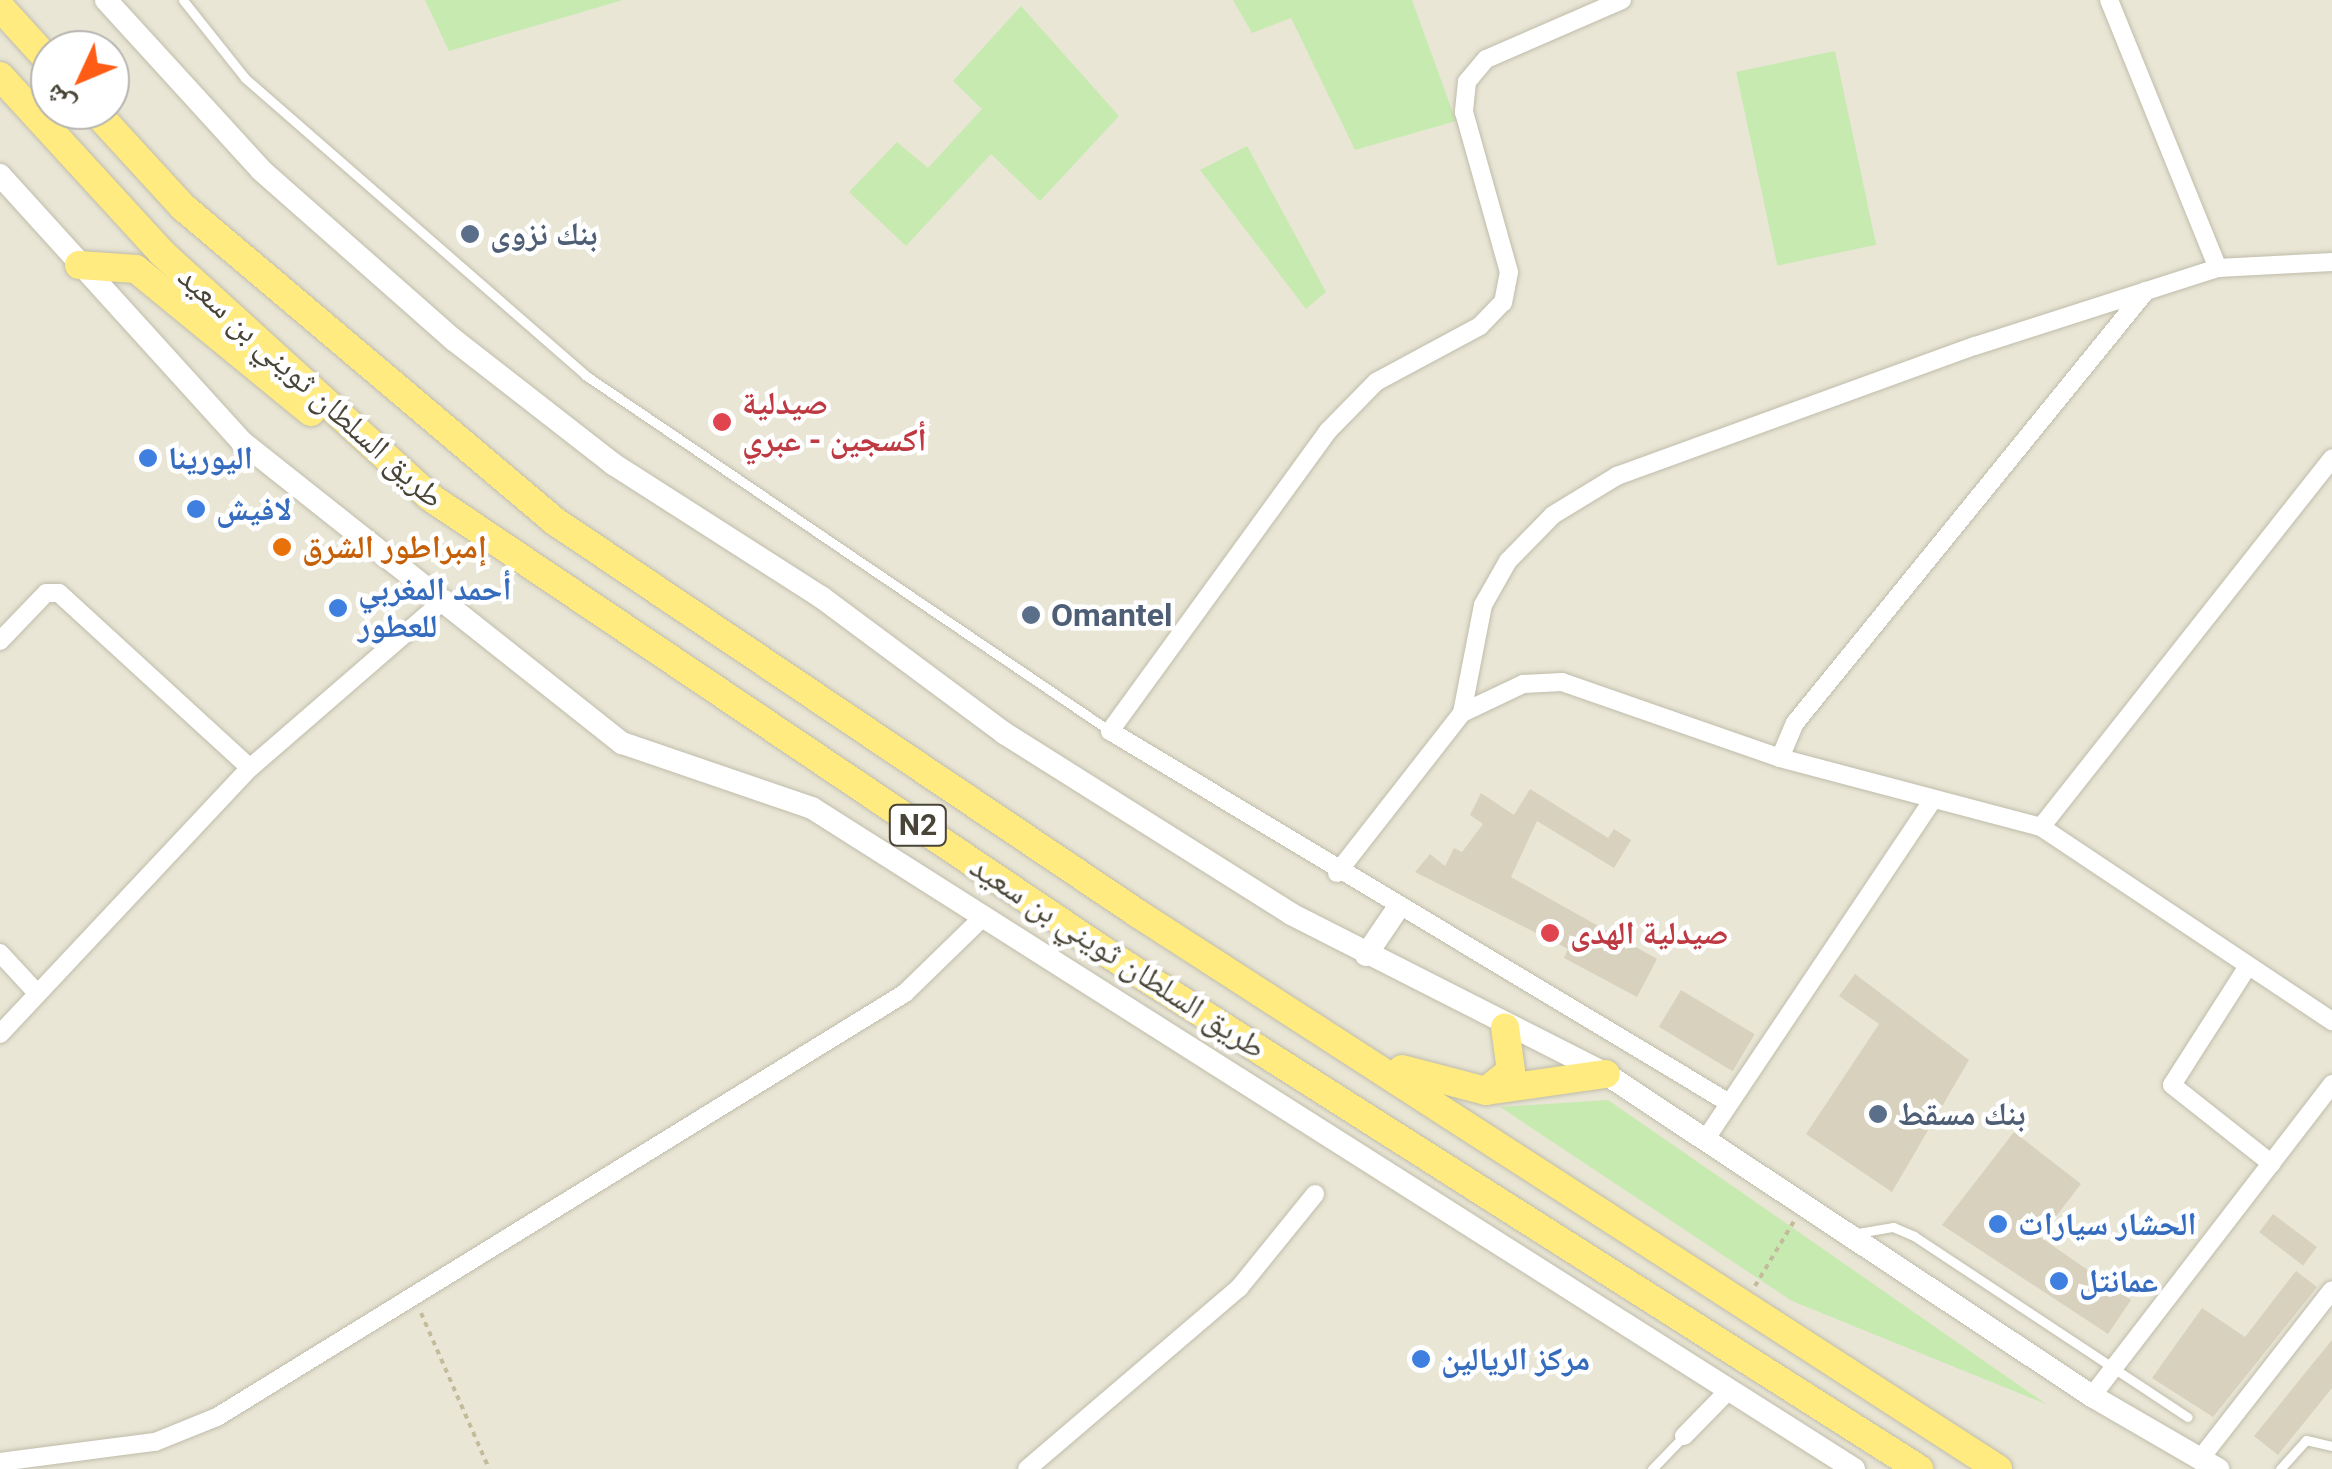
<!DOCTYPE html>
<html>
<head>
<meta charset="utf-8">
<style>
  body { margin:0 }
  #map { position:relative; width:2332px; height:1469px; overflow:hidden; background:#f5f3e8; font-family:Roboto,"Noto Naskh Arabic",sans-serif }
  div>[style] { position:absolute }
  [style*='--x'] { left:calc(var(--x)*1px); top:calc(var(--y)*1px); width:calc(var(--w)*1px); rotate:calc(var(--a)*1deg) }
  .residential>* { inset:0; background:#e9e6d6 }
  .green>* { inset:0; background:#c7eab0; transform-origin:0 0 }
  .building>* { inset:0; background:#d7d1bd; transform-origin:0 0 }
  .path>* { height:4px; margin-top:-2px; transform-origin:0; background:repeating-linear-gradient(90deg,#c3bb9b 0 5px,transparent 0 10px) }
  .roads { filter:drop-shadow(0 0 2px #c0bcaa) drop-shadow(0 0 2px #c0bcaa) }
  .service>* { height:9px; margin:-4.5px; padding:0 4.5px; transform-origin:4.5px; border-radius:4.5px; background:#fff }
  .minor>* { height:18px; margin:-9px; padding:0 9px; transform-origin:9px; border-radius:9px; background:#fff }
  .tertiary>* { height:22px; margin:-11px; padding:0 11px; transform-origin:11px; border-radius:11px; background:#fff }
  .trunk>* { height:28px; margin:-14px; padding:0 14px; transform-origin:14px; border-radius:14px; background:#ffeb80 }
  .dots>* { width:28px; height:28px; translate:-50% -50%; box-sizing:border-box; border:5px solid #fff; border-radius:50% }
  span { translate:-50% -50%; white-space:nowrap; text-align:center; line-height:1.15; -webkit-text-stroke:9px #fff; paint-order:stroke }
  .shield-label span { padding:2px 8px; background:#fff; border:2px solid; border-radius:8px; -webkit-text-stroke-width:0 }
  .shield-label { font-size:30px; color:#484437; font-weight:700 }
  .service-label { font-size:32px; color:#4e5e75; font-weight:700 }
  .left { translate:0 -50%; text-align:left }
  .street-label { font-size:32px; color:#484437 }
  .health-label { font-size:32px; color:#be3a42; font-weight:700 }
  .shop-label { font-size:32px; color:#366cbe; font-weight:700 }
  .food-label { font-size:32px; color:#c56008; font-weight:700 }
  .north { position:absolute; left:30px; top:30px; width:100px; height:100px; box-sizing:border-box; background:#fff; border:2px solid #b6b4af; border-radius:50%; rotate:226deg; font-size:28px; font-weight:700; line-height:40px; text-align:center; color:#484437 }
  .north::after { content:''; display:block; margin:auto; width:35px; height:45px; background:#ff5c15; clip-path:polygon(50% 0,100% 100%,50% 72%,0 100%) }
</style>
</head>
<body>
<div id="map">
  <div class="residential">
    <i style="clip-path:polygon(evenodd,0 0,2332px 0,2332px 1469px,0 1469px,0 0,50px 50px,110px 50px,110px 110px,50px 110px,50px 50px)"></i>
  </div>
  <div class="green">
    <i style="clip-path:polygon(425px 0,623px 0,449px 51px)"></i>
    <i style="clip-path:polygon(1233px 0,1412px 0,1456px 121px,1355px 150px,1291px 18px,1252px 33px)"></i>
    <i style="clip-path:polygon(1021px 6px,1119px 116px,1040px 201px,991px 154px,906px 246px,849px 192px,897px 142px,928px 168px,982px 109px,953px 81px)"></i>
    <i style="left:1835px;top:51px;width:198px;height:101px;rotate:78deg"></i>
    <i style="clip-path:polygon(1247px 146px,1326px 292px,1306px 309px,1200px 170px)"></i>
    <i style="clip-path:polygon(1608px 1100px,1790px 1226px,2046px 1404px,1792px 1301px,1500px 1107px)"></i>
  </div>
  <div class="building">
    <i style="clip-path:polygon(1530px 789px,1608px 838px,1614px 829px,1631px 840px,1614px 868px,1537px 821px,1511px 877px,1657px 959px,1637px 997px,1564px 958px,1568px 949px,1415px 872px,1430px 854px,1445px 866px,1454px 848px,1462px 852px,1483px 824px,1470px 815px,1481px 793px,1514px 815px)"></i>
    <i style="clip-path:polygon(1855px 974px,1969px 1060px,1892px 1192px,1806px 1134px,1879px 1024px,1839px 996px)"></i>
    <i style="left:1681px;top:990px;width:86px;height:43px;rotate:31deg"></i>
    <i style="clip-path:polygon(2014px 1132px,2081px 1184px,2040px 1237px,2131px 1300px,2108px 1334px,1942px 1225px)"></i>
    <i style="left:2273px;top:1214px;width:55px;height:23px;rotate:37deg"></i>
    <i style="clip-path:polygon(2296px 1271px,2317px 1287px,2213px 1417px,2152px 1378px,2202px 1308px,2245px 1337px)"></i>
    <i style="clip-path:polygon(2332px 1340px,2332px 1388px,2278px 1455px,2254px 1436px)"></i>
  </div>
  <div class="path">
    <i style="--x:1755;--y:1286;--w:76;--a:-59"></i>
    <i style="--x:421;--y:1313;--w:170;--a:66.4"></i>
  </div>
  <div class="roads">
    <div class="service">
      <i style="--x:183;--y:0;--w:100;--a:51.5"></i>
      <i style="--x:245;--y:78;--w:451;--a:41.1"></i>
      <i style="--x:585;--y:375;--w:634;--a:34.14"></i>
      <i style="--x:1852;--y:1234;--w:42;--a:-9.7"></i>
      <i style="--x:1893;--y:1227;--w:23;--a:23"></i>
      <i style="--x:1914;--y:1236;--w:328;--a:33.5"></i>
      <i style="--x:1652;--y:1469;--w:46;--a:-45.9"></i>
      <i style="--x:2280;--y:1469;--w:39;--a:-48"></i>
      <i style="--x:2306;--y:1440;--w:27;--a:13"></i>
    </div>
    <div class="minor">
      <i style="--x:1622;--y:0;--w:148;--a:156.5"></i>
      <i style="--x:1486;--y:59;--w:30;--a:130"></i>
      <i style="--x:1467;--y:82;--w:30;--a:96"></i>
      <i style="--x:1464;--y:112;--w:166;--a:74.3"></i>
      <i style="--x:1509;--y:272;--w:31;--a:101"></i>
      <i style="--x:1503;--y:302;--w:33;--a:134"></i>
      <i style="--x:1480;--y:326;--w:118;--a:151.7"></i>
      <i style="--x:1376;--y:382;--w:69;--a:134.4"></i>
      <i style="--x:1328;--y:431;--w:371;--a:126"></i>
      <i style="--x:1110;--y:731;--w:722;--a:31"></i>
      <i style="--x:2109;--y:0;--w:289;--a:67.9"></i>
      <i style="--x:0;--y:641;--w:66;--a:-46.2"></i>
      <i style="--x:46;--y:593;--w:13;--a:0"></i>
      <i style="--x:59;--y:593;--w:259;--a:42.5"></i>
      <i style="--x:1462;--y:713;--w:68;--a:-25.4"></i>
      <i style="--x:1523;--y:684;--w:39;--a:-3"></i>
      <i style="--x:1562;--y:682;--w:231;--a:19.2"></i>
      <i style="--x:1780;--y:758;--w:270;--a:14.8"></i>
      <i style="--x:2041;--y:827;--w:350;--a:33.7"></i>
      <i style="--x:1780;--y:758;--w:38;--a:-67"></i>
      <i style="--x:1795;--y:723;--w:557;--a:-50.91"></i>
      <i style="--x:2041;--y:827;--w:470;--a:-51.7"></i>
      <i style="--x:1337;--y:873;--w:203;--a:-52"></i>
      <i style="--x:1462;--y:713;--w:110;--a:-79"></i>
      <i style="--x:1483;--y:605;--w:51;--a:-60.4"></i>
      <i style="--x:1508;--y:561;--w:64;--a:-45.6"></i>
      <i style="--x:1553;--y:515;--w:75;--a:-31.4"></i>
      <i style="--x:1617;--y:476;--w:381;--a:-20"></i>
      <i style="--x:1975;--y:346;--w:255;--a:-17.8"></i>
      <i style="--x:2218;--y:268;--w:114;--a:-3"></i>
      <i style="--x:0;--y:953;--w:54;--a:47.2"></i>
      <i style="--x:2248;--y:966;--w:141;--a:122.6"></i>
      <i style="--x:2172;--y:1085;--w:127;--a:38.3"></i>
      <i style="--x:0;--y:1034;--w:365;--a:-46.8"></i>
      <i style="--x:250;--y:768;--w:258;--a:-40.9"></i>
      <i style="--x:1707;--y:1137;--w:406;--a:-56.2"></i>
      <i style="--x:2092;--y:1396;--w:394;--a:-52.4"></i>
      <i style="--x:1684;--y:1436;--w:64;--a:-45.6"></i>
      <i style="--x:2200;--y:1459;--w:214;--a:-52"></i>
      <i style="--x:0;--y:1462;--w:156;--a:-7.4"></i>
      <i style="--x:155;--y:1442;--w:67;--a:-22"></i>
      <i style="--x:217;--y:1417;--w:808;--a:-31.64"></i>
      <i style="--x:905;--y:993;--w:106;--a:-44.2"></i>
      <i style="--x:1027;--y:1469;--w:279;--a:-40.5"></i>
      <i style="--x:1239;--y:1288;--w:121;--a:-51"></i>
    </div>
    <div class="tertiary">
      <i style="--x:106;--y:0;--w:230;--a:47.6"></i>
      <i style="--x:261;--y:170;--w:257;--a:41.4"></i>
      <i style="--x:454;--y:340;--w:202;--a:37.9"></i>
      <i style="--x:613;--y:464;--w:247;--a:32.6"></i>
      <i style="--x:821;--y:597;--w:228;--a:36.6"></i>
      <i style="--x:1004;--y:733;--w:339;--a:32.2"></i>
      <i style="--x:1291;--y:914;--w:353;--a:26.9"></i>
      <i style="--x:1606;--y:1074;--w:583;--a:33.53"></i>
      <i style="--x:2092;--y:1396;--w:146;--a:30.1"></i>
      <i style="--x:0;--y:175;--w:360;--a:47.8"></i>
      <i style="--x:242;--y:442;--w:485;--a:38.4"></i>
      <i style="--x:622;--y:743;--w:201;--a:18.9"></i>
      <i style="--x:812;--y:808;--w:1234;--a:32.39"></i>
      <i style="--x:1366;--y:955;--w:57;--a:-55.8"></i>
    </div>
    <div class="trunk">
      <i style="--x:0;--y:7;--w:74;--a:47.7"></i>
      <i style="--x:0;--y:76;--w:240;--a:47.5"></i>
      <i style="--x:162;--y:253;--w:362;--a:42.3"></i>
      <i style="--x:430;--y:497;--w:813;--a:33.96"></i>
      <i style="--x:1104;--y:951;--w:966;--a:32.44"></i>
      <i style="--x:94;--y:110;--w:132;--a:47.5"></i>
      <i style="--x:183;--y:207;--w:485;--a:40.2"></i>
      <i style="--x:553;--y:520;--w:704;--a:33.94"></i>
      <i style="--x:1137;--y:913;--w:1025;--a:32.85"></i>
      <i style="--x:79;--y:265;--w:57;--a:4"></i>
      <i style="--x:136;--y:269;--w:226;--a:39.3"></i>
      <i style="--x:1402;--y:1069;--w:87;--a:14.7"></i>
      <i style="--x:1486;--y:1091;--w:121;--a:-8.1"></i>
      <i style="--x:1486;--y:1091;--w:32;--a:-39"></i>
      <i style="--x:1511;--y:1071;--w:44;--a:-97.8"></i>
    </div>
  </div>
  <div class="dots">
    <i style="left:470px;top:234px;background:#5c6f8a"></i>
    <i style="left:722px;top:422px;background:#e0444e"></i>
    <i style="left:148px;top:458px;background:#3f7fe0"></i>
    <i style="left:196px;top:509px;background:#3f7fe0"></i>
    <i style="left:282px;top:547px;background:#e8710a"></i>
    <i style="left:338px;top:608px;background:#3f7fe0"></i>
    <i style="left:1031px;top:615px;background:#5c6f8a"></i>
    <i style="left:1550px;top:933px;background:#e0444e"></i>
    <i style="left:1878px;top:1114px;background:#5c6f8a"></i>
    <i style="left:1998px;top:1224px;background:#3f7fe0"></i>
    <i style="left:2059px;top:1281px;background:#3f7fe0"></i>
    <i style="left:1421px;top:1359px;background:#3f7fe0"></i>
  </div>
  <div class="shield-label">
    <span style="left:918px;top:825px">N2</span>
  </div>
  <div class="service-label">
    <span class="left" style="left:490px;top:234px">بنك نزوى</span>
    <span class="left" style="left:1051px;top:615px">Omantel</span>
    <span class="left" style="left:1898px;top:1114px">بنك مسقط</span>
  </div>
  <div class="street-label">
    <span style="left:311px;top:387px;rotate:42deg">طريق السلطان ثويني بن سعيد</span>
    <span style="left:1118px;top:957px;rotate:33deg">طريق السلطان ثويني بن سعيد</span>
  </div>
  <div class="health-label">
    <span class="left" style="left:742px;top:422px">صيدلية<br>أكسجين - عبري</span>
    <span class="left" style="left:1570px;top:933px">صيدلية الهدى</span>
  </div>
  <div class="shop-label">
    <span class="left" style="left:168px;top:458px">اليورينا</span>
    <span class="left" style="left:216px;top:509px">لافيش</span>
    <span class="left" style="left:358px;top:608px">أحمد المغربي<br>للعطور</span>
    <span class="left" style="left:2018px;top:1224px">الحشار سيارات</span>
    <span class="left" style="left:2079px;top:1281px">عمانتل</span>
    <span class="left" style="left:1441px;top:1359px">مركز الريالين</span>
  </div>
  <div class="food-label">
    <span class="left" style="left:302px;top:547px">إمبراطور الشرق</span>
  </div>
  <div class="north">ش</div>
</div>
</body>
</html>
